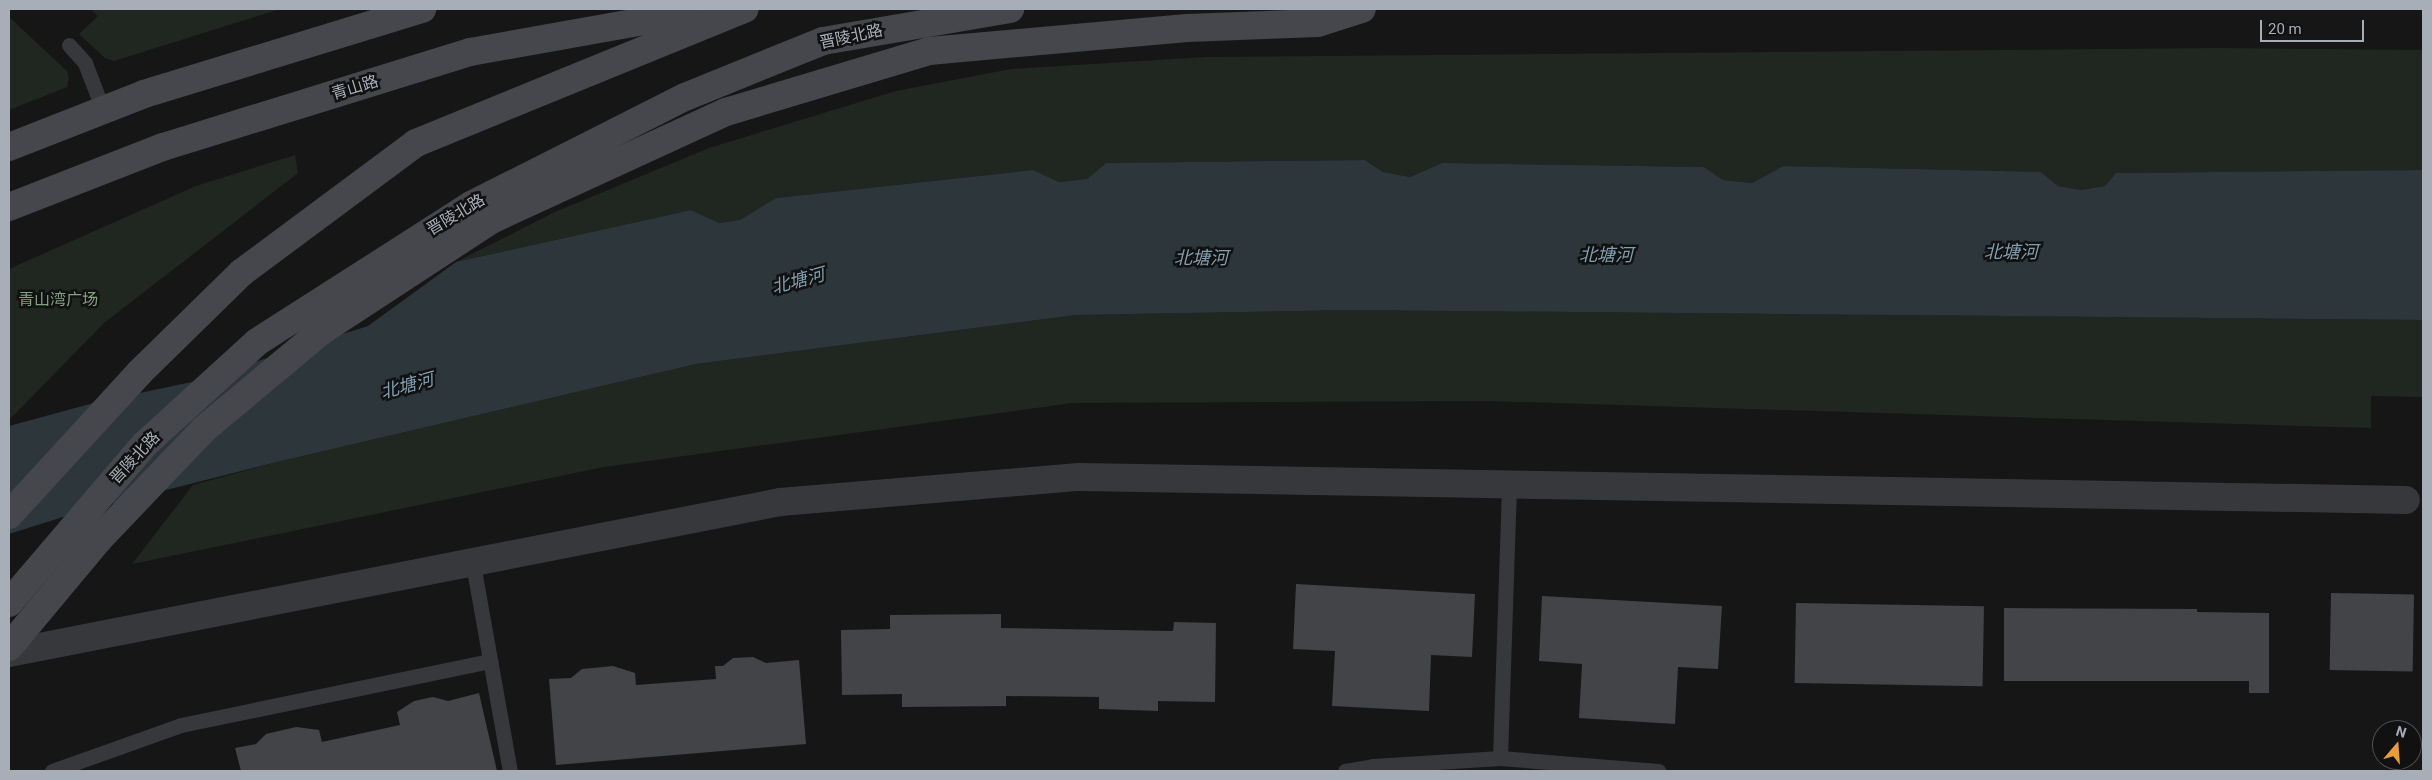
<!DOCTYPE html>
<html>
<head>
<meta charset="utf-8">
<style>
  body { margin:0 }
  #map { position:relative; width:2432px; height:780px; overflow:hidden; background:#161617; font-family:Roboto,"Noto Sans SC",sans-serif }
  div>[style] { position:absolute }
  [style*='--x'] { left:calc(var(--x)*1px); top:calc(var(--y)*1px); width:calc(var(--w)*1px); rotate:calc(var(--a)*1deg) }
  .green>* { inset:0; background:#202720 }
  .water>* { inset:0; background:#2c363b }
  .building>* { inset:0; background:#424447; transform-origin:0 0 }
  .lane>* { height:15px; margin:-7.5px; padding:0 7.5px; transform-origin:7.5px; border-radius:7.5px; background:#37383c }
  .street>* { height:28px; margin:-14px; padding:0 14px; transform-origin:14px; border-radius:14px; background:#37383c }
  .secondary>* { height:28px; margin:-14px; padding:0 14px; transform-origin:14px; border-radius:14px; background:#45474c }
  span { translate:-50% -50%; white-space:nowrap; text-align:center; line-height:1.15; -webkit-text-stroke:5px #111112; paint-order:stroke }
  .street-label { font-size:16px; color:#a8aeb7 }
  .park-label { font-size:16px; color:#81a180 }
  .water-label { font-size:18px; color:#819fb0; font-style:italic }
  .frame { position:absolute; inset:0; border:10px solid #a8aeb7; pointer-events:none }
  .north { position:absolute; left:2372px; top:720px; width:50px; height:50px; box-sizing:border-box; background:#111112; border:1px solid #4d5054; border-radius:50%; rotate:18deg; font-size:14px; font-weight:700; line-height:20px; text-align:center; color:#a8aeb7 }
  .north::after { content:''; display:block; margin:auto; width:18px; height:22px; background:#e89d3c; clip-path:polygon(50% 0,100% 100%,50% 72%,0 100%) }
  .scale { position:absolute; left:2260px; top:20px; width:104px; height:22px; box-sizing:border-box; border:2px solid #a8aeb7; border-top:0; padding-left:6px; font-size:15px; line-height:18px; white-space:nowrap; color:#a8aeb7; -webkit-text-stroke:4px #111112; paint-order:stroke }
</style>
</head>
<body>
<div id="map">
  <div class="green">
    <i style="clip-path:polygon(91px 9px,280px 9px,114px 61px,105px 58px,79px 34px,98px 16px)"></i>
    <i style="clip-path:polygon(9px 17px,67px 71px,69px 78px,67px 87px,9px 110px)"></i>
    <i style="clip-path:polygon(2218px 48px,2423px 50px,2423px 170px,2116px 173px,2105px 186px,2081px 190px,2058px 186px,2041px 172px,1783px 166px,1752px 183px,1723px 180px,1704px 167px,1442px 163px,1410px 177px,1383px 172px,1365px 160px,1106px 163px,1087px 179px,1059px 182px,1033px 170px,776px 198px,740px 220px,719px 223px,691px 210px,456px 262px,555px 212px,709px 148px,896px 91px,1011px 69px,1207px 57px)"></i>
    <i style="clip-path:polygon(295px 155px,298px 173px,104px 323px,9px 420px,9px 269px,196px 186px)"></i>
    <i style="clip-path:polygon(1350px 310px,2423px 320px,2423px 397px,2371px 396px,2371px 428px,1488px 401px,1072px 403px,604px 467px,132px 564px,193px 485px,281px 461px,696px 364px,1076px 315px)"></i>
  </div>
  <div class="water">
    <i style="clip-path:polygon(1365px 160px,1383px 172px,1410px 177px,1442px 163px,1704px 167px,1723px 180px,1752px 183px,1783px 166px,2041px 172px,2058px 186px,2081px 190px,2105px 186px,2116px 173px,2423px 170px,2423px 320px,1350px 310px,1076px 315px,696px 364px,281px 461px,79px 512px,9px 534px,9px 426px,101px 401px,192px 382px,368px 326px,456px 262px,691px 210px,719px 223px,740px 220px,776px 198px,1033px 170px,1059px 182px,1087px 179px,1106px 163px)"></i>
  </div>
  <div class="building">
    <i style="clip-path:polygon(1296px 584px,1475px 594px,1472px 657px,1431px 655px,1429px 711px,1332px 706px,1335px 651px,1293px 649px)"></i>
    <i style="left:2331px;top:593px;width:83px;height:77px;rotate:1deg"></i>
    <i style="clip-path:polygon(1542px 596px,1722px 606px,1718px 669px,1678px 667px,1675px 724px,1579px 718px,1582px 664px,1539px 661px)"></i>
    <i style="left:1796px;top:603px;width:188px;height:80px;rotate:1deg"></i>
    <i style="clip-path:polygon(2004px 608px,2197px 609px,2197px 612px,2269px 613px,2269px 693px,2249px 693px,2249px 681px,2004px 681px)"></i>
    <i style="clip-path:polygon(1001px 614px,1001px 628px,1173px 631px,1174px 622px,1216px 623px,1215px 702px,1158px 701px,1158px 711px,1099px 709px,1099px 697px,1006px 696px,1006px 706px,902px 707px,902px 694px,842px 695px,841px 630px,890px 629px,890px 615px)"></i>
    <i style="clip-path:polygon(753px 657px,766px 663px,799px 660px,806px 744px,556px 765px,549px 679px,571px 678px,582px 669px,613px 666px,635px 673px,636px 685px,716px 679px,715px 666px,723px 666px,733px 658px)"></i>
    <i style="clip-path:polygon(479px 693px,497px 771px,241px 771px,235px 748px,256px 744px,266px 734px,296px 727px,319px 730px,322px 742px,400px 725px,397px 712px,414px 701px,433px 697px,448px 701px)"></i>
  </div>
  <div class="lane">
    <i style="--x:69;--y:45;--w:24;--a:48"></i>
    <i style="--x:85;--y:63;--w:50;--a:69"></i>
    <i style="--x:473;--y:564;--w:210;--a:79.9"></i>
    <i style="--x:1500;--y:758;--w:273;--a:-88.1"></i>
    <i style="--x:52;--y:771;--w:137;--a:-19.6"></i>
    <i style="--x:181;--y:725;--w:316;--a:-11.7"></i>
    <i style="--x:1345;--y:771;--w:28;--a:-10"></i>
    <i style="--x:1373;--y:766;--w:127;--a:-3.6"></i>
    <i style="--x:1500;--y:758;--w:159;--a:4.7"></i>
  </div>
  <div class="street">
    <i style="--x:9;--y:653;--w:786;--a:-11.08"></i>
    <i style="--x:780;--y:502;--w:300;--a:-4.8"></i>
    <i style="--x:1079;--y:477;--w:1327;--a:0.99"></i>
  </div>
  <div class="secondary">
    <i style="--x:9;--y:147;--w:145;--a:-21.4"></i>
    <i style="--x:144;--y:94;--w:291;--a:-17"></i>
    <i style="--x:9;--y:207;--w:165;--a:-21.3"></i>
    <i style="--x:163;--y:147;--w:321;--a:-17.2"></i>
    <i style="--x:470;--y:52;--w:245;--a:-10.1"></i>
    <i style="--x:9;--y:515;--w:193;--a:-47.5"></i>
    <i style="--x:139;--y:373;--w:143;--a:-44.4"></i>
    <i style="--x:241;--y:273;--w:218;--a:-36.6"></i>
    <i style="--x:416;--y:143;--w:355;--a:-22.2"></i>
    <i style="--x:9;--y:603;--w:209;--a:-49.5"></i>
    <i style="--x:145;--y:444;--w:151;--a:-42.3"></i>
    <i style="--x:257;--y:342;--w:254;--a:-32.6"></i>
    <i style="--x:471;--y:205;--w:240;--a:-26.8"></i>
    <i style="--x:685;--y:97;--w:149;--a:-22.1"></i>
    <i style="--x:823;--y:41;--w:190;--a:-9.7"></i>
    <i style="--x:9;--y:647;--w:141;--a:-50.2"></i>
    <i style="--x:99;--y:539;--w:152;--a:-46.3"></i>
    <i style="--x:204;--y:429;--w:155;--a:-39.8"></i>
    <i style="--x:323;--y:330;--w:201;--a:-33.2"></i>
    <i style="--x:491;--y:220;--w:259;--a:-24.7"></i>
    <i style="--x:726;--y:112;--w:212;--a:-16.7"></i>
    <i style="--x:929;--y:51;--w:259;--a:-5.1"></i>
    <i style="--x:1187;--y:28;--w:131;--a:-2.2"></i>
    <i style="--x:1318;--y:23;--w:46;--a:-17.7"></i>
  </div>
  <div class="street-label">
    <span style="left:851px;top:37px;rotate:-12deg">晋陵北路</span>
    <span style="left:355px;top:88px;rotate:-17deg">青山路</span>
    <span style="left:456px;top:215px;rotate:-31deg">晋陵北路</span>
    <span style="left:135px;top:458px;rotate:-47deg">晋陵北路</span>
  </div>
  <div class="park-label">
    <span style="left:58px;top:300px">青山湾广场</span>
  </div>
  <div class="water-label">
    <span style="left:2011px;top:252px">北塘河</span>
    <span style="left:1606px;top:255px">北塘河</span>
    <span style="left:1201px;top:258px">北塘河</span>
    <span style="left:798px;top:281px;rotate:-15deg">北塘河</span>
    <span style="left:407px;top:386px;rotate:-15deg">北塘河</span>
  </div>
  <div class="frame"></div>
  <div class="north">N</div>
  <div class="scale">20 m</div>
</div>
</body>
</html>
